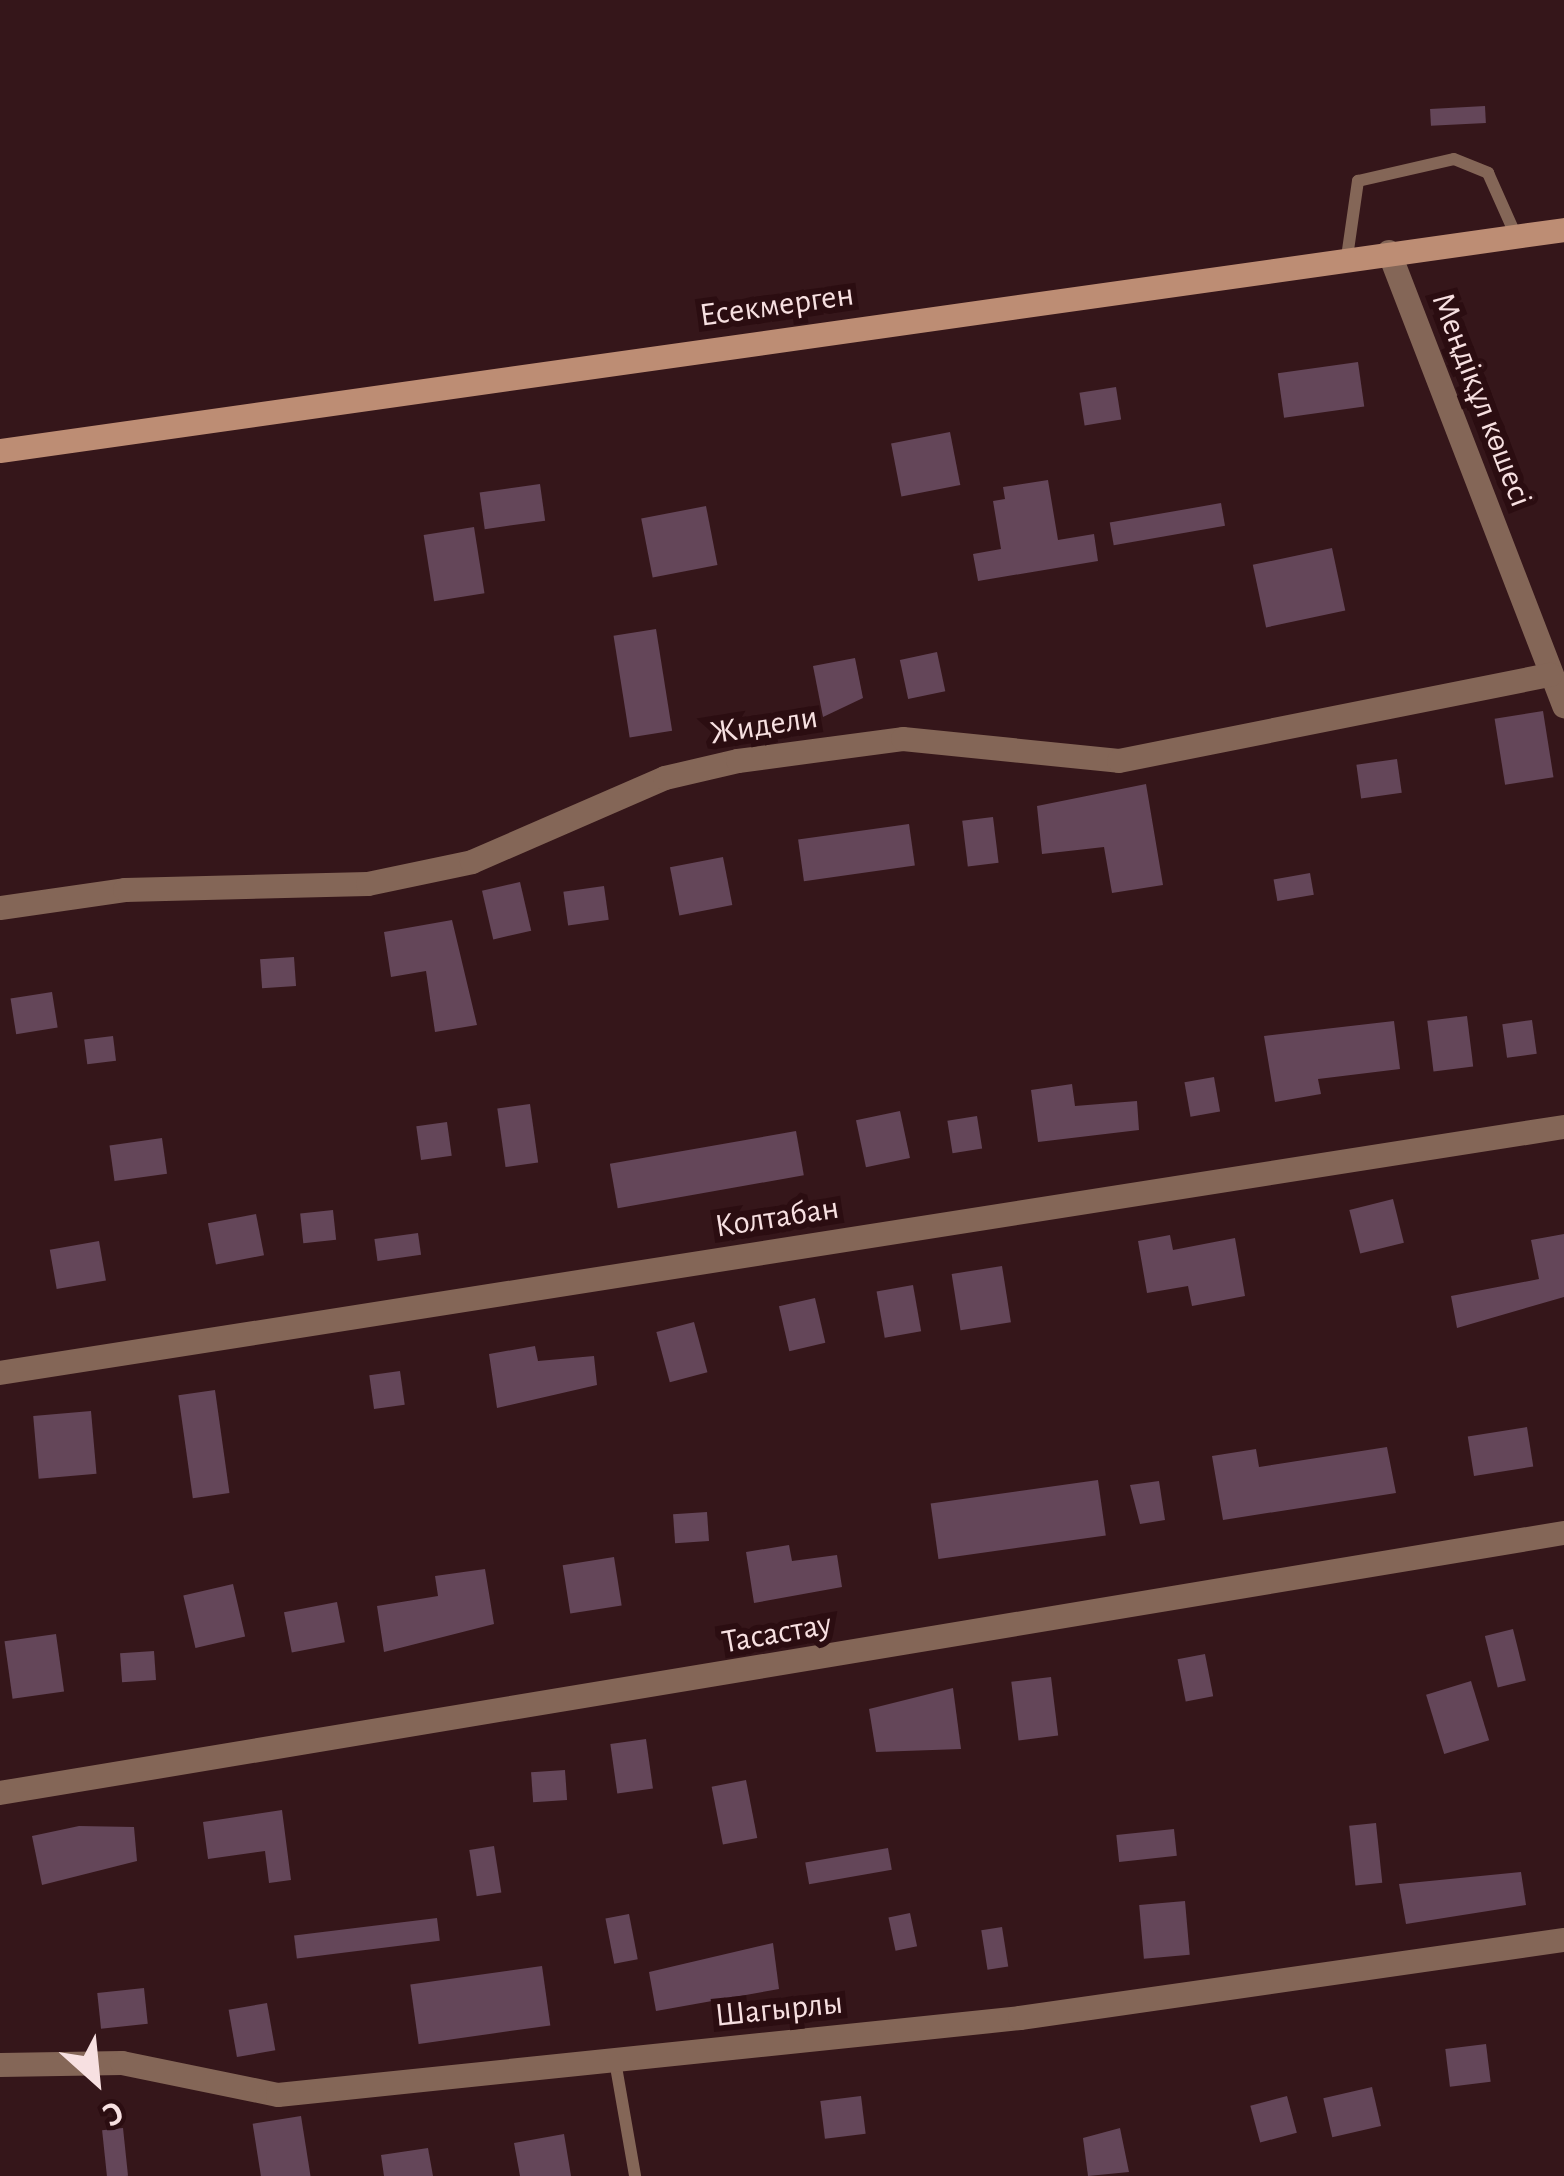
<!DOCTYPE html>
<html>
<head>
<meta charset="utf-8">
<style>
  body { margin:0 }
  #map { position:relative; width:1564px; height:2176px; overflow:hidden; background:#35161a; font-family:"Alegreya Sans",sans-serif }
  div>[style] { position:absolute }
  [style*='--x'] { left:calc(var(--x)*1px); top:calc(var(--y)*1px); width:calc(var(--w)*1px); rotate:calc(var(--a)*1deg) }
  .building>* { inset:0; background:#644659; transform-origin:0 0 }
  .lane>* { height:12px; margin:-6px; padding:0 6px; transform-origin:6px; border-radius:6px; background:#846657 }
  .street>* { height:24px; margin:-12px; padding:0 12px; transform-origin:12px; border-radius:12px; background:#846657 }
  .secondary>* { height:24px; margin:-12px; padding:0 12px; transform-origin:12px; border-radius:12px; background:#bd8d74 }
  span { translate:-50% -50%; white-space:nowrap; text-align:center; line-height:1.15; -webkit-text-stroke:12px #2b0d11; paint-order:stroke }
  .street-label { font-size:33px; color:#f7e0e1 }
  .north { position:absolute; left:36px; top:2020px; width:120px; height:120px; -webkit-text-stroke:9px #2b0d11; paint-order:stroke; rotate:153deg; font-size:33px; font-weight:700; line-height:48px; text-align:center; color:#f7e0e1 }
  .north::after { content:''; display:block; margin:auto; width:42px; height:54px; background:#f7e0e1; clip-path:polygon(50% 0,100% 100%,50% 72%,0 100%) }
</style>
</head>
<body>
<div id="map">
  <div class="building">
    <i style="left:1485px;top:106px;width:17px;height:55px;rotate:87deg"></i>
    <i style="left:1358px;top:362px;width:45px;height:81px;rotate:82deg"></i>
    <i style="left:1116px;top:387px;width:33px;height:37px;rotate:81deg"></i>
    <i style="left:950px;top:432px;width:54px;height:60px;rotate:79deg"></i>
    <i style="clip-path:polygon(1048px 480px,1058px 540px,1094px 534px,1098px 561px,978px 581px,973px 554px,1001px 549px,993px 501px,1005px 499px,1003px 487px)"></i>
    <i style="left:540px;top:484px;width:37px;height:61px;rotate:82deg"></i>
    <i style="left:1221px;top:503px;width:23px;height:113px;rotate:80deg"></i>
    <i style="left:706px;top:506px;width:60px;height:66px;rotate:79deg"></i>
    <i style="left:474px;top:527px;width:67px;height:51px;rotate:81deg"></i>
    <i style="left:1332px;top:548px;width:64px;height:81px;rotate:78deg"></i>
    <i style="left:656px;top:629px;width:103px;height:43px;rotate:81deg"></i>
    <i style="left:937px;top:652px;width:40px;height:38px;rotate:78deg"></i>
    <i style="clip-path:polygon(855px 658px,863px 698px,823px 717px,813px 666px)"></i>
    <i style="left:1543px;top:711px;width:67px;height:49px;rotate:81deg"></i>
    <i style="left:1397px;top:759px;width:34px;height:41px;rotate:82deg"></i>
    <i style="clip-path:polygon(1146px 784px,1163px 885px,1112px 893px,1104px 847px,1042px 854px,1037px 806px)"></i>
    <i style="left:993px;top:817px;width:46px;height:31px;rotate:83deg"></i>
    <i style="left:909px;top:824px;width:42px;height:112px;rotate:82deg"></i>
    <i style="left:723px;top:857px;width:49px;height:54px;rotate:79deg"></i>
    <i style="left:1310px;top:873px;width:22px;height:37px;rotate:80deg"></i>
    <i style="left:520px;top:882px;width:50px;height:39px;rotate:77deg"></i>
    <i style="left:604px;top:886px;width:34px;height:41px;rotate:82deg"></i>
    <i style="clip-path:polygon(452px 920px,477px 1025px,435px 1032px,426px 971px,391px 977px,384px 932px)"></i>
    <i style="left:294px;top:957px;width:29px;height:34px;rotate:86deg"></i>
    <i style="left:52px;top:992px;width:36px;height:42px;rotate:81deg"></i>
    <i style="left:1467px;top:1016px;width:51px;height:40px;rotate:83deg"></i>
    <i style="left:1532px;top:1020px;width:34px;height:30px;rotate:82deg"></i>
    <i style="clip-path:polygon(1394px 1021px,1400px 1069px,1318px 1079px,1321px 1094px,1275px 1102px,1264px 1036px)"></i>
    <i style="left:113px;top:1036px;width:25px;height:29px;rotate:83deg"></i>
    <i style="left:1214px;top:1077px;width:35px;height:30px;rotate:80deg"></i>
    <i style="clip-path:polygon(1072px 1084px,1075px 1106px,1137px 1101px,1139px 1130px,1038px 1142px,1031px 1090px)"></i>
    <i style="left:530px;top:1104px;width:59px;height:33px;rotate:82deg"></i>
    <i style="left:900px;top:1111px;width:48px;height:45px;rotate:78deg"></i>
    <i style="left:977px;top:1116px;width:33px;height:30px;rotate:81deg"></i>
    <i style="left:447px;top:1122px;width:34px;height:31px;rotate:82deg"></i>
    <i style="left:796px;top:1131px;width:45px;height:189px;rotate:80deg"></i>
    <i style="left:162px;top:1138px;width:36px;height:53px;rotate:82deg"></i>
    <i style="left:1393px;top:1199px;width:45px;height:45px;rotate:76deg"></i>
    <i style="left:333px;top:1210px;width:30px;height:33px;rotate:84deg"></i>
    <i style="left:256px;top:1214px;width:42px;height:49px;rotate:79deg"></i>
    <i style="left:418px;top:1233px;width:22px;height:44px;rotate:82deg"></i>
    <i style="clip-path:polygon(1564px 1234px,1564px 1297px,1457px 1328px,1451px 1296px,1539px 1279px,1531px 1240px)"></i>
    <i style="clip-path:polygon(1170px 1235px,1173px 1250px,1235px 1238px,1245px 1296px,1192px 1306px,1188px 1286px,1147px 1293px,1138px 1241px)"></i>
    <i style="left:99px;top:1241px;width:40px;height:50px;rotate:80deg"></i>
    <i style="left:1002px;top:1266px;width:57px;height:51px;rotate:81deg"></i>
    <i style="left:913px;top:1285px;width:47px;height:37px;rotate:80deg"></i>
    <i style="left:815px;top:1298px;width:46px;height:37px;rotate:77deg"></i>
    <i style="left:694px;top:1322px;width:52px;height:39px;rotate:75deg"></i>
    <i style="clip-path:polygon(535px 1346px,538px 1361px,594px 1356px,597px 1385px,497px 1408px,489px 1354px)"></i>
    <i style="left:400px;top:1371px;width:34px;height:31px;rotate:82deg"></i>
    <i style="left:215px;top:1390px;width:104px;height:37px;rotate:82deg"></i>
    <i style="left:91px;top:1411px;width:63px;height:58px;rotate:85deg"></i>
    <i style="left:1527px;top:1427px;width:40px;height:60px;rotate:81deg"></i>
    <i style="clip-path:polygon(1387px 1447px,1396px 1493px,1223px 1520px,1212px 1456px,1256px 1449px,1259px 1467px)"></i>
    <i style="left:1098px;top:1480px;width:56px;height:169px;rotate:82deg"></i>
    <i style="clip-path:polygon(1159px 1481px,1165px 1520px,1140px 1524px,1130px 1485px)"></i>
    <i style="left:707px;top:1512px;width:29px;height:34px;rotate:86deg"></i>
    <i style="clip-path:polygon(789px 1545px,792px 1561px,837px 1555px,842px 1587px,754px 1603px,746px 1552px)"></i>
    <i style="left:614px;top:1557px;width:49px;height:52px;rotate:81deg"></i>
    <i style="clip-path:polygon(485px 1569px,494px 1624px,384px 1652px,377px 1606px,438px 1596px,435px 1576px)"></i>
    <i style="left:233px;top:1584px;width:54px;height:51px;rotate:77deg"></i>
    <i style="left:337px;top:1602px;width:41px;height:54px;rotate:79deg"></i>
    <i style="left:1513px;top:1629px;width:53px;height:29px;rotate:76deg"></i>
    <i style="left:56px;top:1634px;width:58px;height:52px;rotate:82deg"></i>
    <i style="left:154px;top:1651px;width:29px;height:34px;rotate:86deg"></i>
    <i style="left:1205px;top:1654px;width:43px;height:28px;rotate:79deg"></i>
    <i style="left:1051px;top:1677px;width:59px;height:40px;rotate:83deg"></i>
    <i style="left:1471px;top:1681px;width:62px;height:47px;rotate:73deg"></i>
    <i style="clip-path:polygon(953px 1688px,961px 1749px,876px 1752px,869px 1709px)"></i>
    <i style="left:646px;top:1739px;width:50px;height:36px;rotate:82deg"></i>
    <i style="left:565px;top:1770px;width:30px;height:34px;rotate:86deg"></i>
    <i style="left:746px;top:1780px;width:59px;height:35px;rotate:79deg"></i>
    <i style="clip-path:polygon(282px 1810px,291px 1880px,269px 1883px,265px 1851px,208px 1859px,203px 1822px)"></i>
    <i style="left:1376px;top:1823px;width:60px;height:27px;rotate:84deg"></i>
    <i style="clip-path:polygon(79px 1826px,134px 1827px,137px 1861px,42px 1885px,32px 1836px)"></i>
    <i style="left:1174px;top:1829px;width:27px;height:58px;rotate:84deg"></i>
    <i style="left:494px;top:1846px;width:47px;height:25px;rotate:81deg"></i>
    <i style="left:888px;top:1848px;width:22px;height:84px;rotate:80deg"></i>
    <i style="clip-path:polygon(1521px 1872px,1526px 1905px,1406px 1924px,1399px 1884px)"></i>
    <i style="left:1185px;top:1901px;width:54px;height:46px;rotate:85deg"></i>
    <i style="left:910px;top:1913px;width:34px;height:22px;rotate:78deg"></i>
    <i style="left:629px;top:1914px;width:46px;height:24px;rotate:79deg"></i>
    <i style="left:437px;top:1918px;width:23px;height:144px;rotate:83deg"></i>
    <i style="left:1002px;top:1927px;width:40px;height:21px;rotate:81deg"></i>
    <i style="clip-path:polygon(773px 1943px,779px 1989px,656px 2011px,649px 1972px)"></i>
    <i style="left:542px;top:1966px;width:60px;height:133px;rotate:82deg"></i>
    <i style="left:144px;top:1988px;width:36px;height:47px;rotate:84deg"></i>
    <i style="left:267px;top:2003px;width:48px;height:39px;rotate:80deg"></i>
    <i style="left:1486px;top:2044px;width:38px;height:41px;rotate:83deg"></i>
    <i style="left:1372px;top:2087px;width:40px;height:50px;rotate:77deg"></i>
    <i style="left:861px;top:2096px;width:38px;height:41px;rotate:83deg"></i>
    <i style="left:1287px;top:2096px;width:38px;height:38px;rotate:75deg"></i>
    <i style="left:301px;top:2116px;width:61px;height:49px;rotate:81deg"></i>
    <i style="left:123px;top:2128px;width:48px;height:21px;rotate:84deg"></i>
    <i style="clip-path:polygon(1120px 2128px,1129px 2172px,1088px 2176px,1083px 2138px)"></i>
    <i style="clip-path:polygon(564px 2134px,571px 2176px,520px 2176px,514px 2143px)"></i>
    <i style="clip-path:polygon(428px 2148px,433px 2176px,384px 2176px,381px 2155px)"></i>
  </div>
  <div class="lane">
    <i style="--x:1347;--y:257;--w:77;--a:-81.8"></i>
    <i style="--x:1358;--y:181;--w:98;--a:-12.9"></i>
    <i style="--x:1454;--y:159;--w:37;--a:22"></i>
    <i style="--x:1488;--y:173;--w:69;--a:66"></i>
    <i style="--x:615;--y:2061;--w:117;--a:80.1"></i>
  </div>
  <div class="street">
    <i style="--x:1389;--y:252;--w:487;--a:68.9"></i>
    <i style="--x:0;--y:908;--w:126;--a:-8.2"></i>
    <i style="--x:125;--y:890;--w:243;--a:-1.4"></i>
    <i style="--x:368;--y:884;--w:106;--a:-11.9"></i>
    <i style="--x:472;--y:862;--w:210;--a:-23.5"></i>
    <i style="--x:665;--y:778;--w:75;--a:-13.1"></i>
    <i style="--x:738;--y:761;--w:166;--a:-7.6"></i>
    <i style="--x:903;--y:739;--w:217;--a:5.8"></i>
    <i style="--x:1119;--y:761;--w:440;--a:-11.3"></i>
    <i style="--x:0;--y:1373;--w:1583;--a:-8.94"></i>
    <i style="--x:0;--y:1793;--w:1585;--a:-9.44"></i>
    <i style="--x:0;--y:2065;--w:122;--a:-0.9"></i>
    <i style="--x:122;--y:2063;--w:159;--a:11.6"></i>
    <i style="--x:278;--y:2095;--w:746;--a:-5.92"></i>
    <i style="--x:1020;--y:2018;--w:550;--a:-8.16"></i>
  </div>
  <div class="secondary">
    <i style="--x:0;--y:451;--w:1580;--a:-8.04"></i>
  </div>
  <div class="street-label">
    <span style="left:777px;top:306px;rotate:-8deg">Eсекмерген</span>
    <span style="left:1481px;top:400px;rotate:69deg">Меңдіқұл көшесі</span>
    <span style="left:764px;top:726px;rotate:-9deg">Жидели</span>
    <span style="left:777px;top:1218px;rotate:-9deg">Колтабан</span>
    <span style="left:777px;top:1634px;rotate:-10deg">Тасастау</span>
    <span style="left:779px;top:2010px;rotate:-6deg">Шагырлы</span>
  </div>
  <div class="north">С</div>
</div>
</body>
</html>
